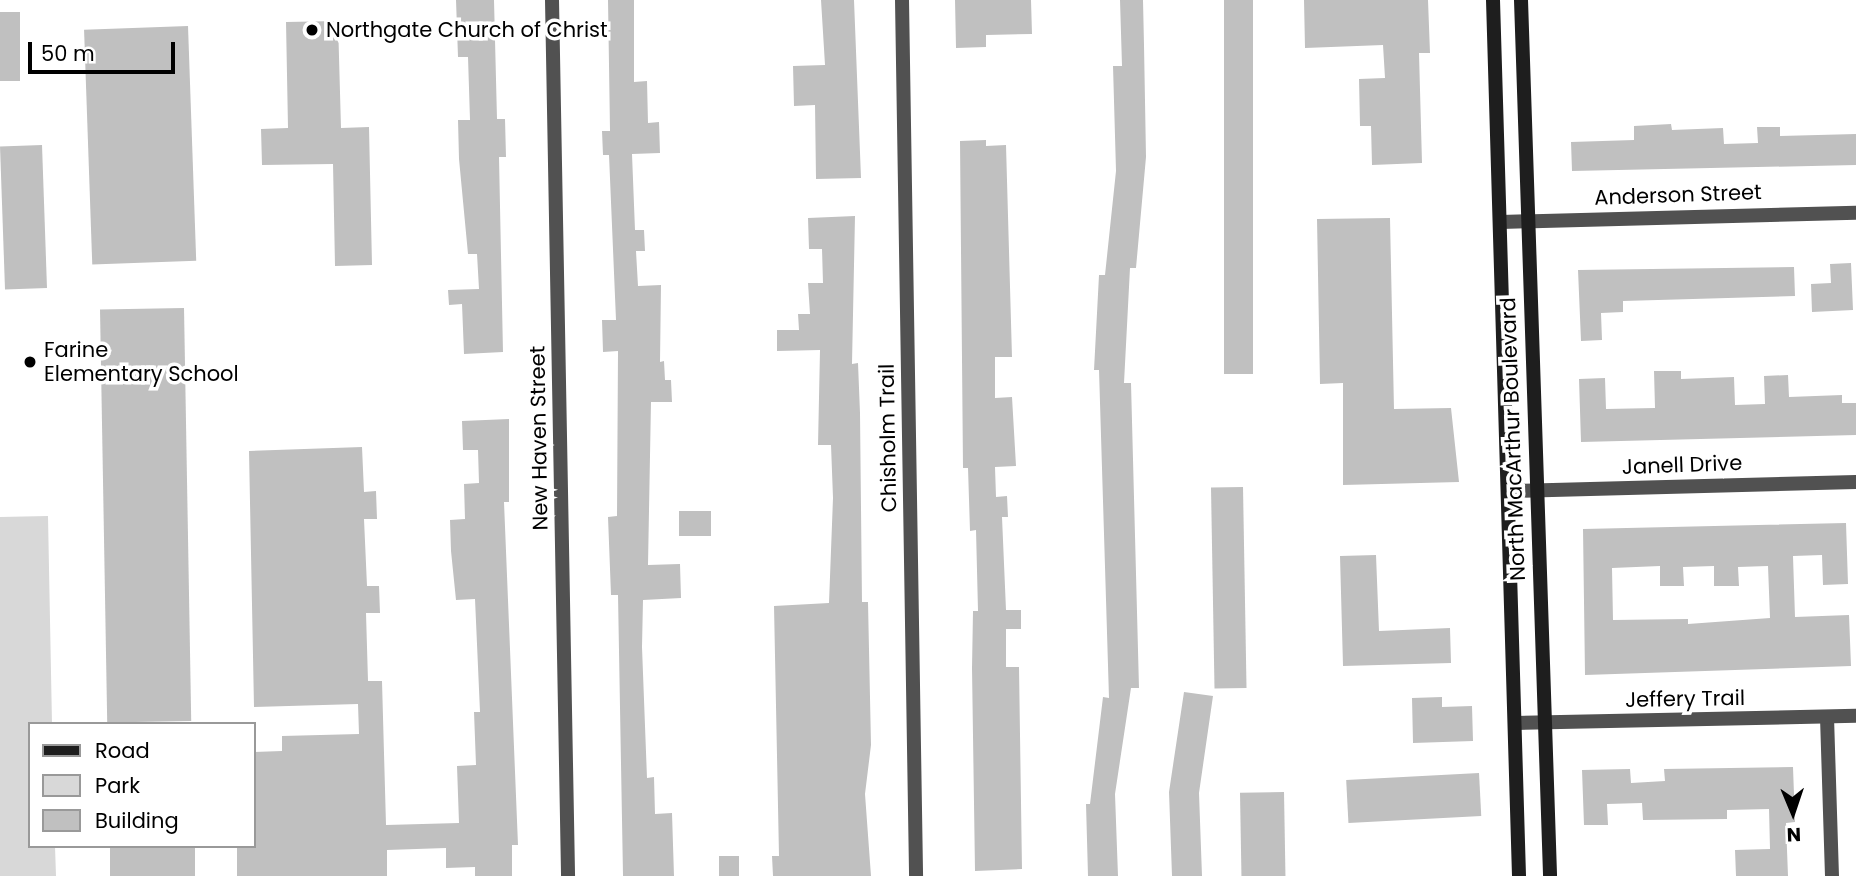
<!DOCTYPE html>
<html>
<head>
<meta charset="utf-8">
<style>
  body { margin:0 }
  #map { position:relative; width:1856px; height:876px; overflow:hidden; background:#fff; font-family:Poppins,sans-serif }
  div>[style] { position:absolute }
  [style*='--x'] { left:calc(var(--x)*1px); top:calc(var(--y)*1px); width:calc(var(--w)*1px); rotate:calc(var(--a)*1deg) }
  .green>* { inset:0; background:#d8d8d8 }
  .building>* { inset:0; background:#c0c0c0; transform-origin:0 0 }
  .minor>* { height:14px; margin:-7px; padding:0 7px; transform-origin:7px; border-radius:7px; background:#515151 }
  .secondary>* { height:14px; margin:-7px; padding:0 7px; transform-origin:7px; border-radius:7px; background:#1e1e1e }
  .dots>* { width:19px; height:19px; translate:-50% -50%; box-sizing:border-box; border:4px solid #fff; border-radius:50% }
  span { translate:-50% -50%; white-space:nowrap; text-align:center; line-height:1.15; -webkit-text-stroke:7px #fff; paint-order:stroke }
  .poi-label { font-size:21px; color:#000 }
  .left { translate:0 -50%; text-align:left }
  .street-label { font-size:21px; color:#000 }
  .legend { position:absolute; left:28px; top:722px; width:228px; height:126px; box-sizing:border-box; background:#fff; border:2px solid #999; margin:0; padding:9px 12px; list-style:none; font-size:21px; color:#000 }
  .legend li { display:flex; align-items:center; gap:14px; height:35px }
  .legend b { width:35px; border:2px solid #999 }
  .north { position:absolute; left:1758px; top:778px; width:70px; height:70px; -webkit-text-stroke:5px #fff; paint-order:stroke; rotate:178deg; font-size:19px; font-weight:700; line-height:28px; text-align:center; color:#000 }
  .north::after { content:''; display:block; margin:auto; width:24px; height:32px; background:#000; clip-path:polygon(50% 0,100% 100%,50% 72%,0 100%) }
  .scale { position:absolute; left:28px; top:42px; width:147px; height:32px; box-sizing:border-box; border:4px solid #000; border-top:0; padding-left:9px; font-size:21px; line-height:24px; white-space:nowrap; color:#000; -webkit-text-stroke:5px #fff; paint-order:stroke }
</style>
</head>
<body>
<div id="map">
  <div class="green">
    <i style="clip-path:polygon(48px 516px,52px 724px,30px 724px,30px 846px,55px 846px,56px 876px,0 876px,0 517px)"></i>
  </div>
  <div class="building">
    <i style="clip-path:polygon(456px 0,494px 0,497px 119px,505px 119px,506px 157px,499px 157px,503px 352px,464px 354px,462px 304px,449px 305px,448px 290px,479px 289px,477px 254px,468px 254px,459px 159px,458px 120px,470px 120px,468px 57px,458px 57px)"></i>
    <i style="clip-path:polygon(608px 0,634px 0,634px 82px,647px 81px,648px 123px,659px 122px,660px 153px,632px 154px,635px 230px,644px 230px,645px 251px,636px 251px,638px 286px,661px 285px,660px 362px,664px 361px,665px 380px,671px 380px,672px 402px,651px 402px,648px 565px,680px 564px,681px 598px,643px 600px,642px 647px,647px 778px,654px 777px,655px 814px,672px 813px,674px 876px,623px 876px,618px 595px,611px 595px,608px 517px,617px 516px,618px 351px,603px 352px,602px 320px,616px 320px,609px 155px,603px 155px,602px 131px,610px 131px)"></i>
    <i style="clip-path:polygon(821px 0,854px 0,861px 178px,816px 179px,815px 105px,794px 106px,793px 66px,825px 65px)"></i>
    <i style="clip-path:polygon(955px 0,1031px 0,1032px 34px,986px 35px,986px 47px,956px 48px)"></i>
    <i style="clip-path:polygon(1120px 0,1143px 0,1144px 45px,1146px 157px,1136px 268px,1130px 268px,1124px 383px,1131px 383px,1139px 688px,1131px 688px,1115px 794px,1118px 876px,1088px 876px,1086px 804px,1090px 804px,1103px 697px,1109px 698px,1099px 370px,1094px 370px,1099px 275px,1105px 275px,1116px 171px,1113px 66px,1122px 66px)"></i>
    <i style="left:1224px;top:0;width:29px;height:374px"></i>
    <i style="clip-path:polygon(1304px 0,1428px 0,1430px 53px,1419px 53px,1422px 163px,1372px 165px,1371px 126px,1360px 126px,1359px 79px,1385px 78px,1383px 45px,1305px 48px)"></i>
    <i style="left:0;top:12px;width:20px;height:69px"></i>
    <i style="clip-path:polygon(338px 21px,341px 128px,369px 127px,372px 265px,335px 266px,333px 164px,262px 165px,261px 129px,288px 128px,286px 22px)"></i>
    <i style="left:188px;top:26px;width:235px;height:104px;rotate:88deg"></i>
    <i style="clip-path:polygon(1671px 124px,1672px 130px,1723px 128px,1724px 144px,1758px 143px,1757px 127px,1780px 127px,1780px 136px,1856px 134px,1856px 165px,1572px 171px,1571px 142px,1634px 140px,1634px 126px)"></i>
    <i style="clip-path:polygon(986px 140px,986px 146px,1006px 145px,1012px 357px,995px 357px,995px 398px,1012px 397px,1016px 466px,995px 467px,996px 497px,1007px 496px,1008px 517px,1002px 517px,1006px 610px,1021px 610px,1021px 629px,1006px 629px,1006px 667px,1019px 667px,1022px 869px,975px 871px,972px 668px,973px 611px,978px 611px,976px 530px,970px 531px,968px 468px,963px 468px,960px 141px)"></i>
    <i style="left:42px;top:145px;width:143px;height:42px;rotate:88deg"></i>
    <i style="clip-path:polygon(855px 216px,852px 364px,858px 363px,860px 413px,862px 602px,868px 602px,871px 745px,865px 794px,871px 876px,773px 876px,772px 856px,779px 856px,774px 606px,829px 603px,833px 498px,831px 445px,818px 445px,820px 350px,777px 351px,777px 330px,799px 330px,798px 314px,810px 314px,808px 283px,823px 283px,822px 249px,809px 249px,808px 218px)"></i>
    <i style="clip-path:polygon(1390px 218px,1394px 409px,1451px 408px,1459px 482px,1343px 485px,1343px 383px,1320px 384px,1317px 219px)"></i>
    <i style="clip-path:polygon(1851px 263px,1853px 310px,1812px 312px,1811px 284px,1831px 283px,1830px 264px)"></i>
    <i style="clip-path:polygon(1794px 267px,1795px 296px,1623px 301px,1623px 312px,1601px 313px,1602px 340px,1581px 341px,1578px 270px)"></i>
    <i style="left:184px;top:308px;width:413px;height:84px;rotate:89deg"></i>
    <i style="clip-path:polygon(1654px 371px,1681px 371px,1681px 379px,1734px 377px,1735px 405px,1765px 404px,1764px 376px,1788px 375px,1789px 397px,1842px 395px,1842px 403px,1856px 403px,1856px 435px,1581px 442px,1579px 379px,1605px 378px,1606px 409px,1655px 408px)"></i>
    <i style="clip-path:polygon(509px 419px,509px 502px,504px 502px,518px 845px,512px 845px,512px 876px,475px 876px,475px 867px,446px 868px,446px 848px,387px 850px,387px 876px,237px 876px,237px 846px,254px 846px,254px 752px,282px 751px,282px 736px,359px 734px,358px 704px,254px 707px,249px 451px,362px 447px,364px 492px,376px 491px,377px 519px,364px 519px,367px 586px,379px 586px,380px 613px,366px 613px,368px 681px,382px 681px,386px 825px,459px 823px,457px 766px,476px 765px,474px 712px,480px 712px,475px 599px,456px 600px,451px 551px,450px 520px,465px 519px,464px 484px,479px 483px,478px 450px,463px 450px,462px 421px)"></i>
    <i style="left:1243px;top:487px;width:201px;height:32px;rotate:89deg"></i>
    <i style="left:679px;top:511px;width:32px;height:25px"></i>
    <i style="clip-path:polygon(evenodd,1846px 523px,1848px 584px,1823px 585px,1822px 555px,1793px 556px,1795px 617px,1849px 615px,1851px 666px,1585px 675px,1583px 529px,1846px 523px,1660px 566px,1660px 586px,1684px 586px,1683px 567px,1714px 566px,1714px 586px,1739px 586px,1738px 567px,1768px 566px,1770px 618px,1688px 624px,1688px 619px,1613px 620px,1612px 568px,1660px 566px)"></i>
    <i style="clip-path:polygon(1376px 555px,1379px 631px,1450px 628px,1451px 663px,1343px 666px,1340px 556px)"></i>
    <i style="clip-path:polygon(1184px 692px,1213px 696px,1199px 793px,1202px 876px,1172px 876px,1169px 792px)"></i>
    <i style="clip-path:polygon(1442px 697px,1442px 707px,1472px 706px,1473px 741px,1413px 743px,1412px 698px)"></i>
    <i style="clip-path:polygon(1793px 767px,1795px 822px,1786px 823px,1788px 876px,1736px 876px,1735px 850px,1770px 849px,1769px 809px,1727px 810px,1727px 819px,1643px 820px,1642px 803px,1607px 804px,1608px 825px,1584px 825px,1582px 770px,1630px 769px,1631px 783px,1665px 781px,1664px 769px)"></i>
    <i style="left:1479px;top:773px;width:43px;height:133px;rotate:87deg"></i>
    <i style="left:1284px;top:792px;width:84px;height:44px;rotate:89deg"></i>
    <i style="left:110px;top:846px;width:85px;height:30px"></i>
    <i style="left:719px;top:856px;width:20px;height:20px"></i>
  </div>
  <div class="minor">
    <i style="--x:552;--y:0;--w:876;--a:88.95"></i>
    <i style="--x:902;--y:0;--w:876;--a:89.08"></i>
    <i style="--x:1501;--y:222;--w:355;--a:-1.5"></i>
    <i style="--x:1510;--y:491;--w:346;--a:-1.5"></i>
    <i style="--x:1827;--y:717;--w:159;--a:88.2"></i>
    <i style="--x:1515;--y:723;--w:341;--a:-1.2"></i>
  </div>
  <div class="secondary">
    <i style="--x:1493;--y:0;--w:876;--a:88.3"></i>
    <i style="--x:1521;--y:0;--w:876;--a:88.1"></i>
  </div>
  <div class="dots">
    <i style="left:312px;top:30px;background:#000"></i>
    <i style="left:30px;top:362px;background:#000"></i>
  </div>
  <div class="poi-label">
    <span class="left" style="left:326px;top:30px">Northgate Church of Christ</span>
    <span class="left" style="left:44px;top:362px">Farine<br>Elementary School</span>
  </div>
  <div class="street-label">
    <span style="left:1678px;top:195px;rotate:-2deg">Anderson Street</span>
    <span style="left:539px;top:438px;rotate:-91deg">New Haven Street</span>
    <span style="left:888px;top:438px;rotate:-91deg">Chisholm Trail</span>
    <span style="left:1513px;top:439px;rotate:-92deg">North MacArthur Boulevard</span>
    <span style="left:1682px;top:465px;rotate:-2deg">Janell Drive</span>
    <span style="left:1685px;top:699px;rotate:-1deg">Jeffery Trail</span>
  </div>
  <ul class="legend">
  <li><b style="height:9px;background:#1e1e1e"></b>Road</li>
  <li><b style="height:19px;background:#d8d8d8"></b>Park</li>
  <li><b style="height:19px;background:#c0c0c0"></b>Building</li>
  </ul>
  <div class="north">N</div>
  <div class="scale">50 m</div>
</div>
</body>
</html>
